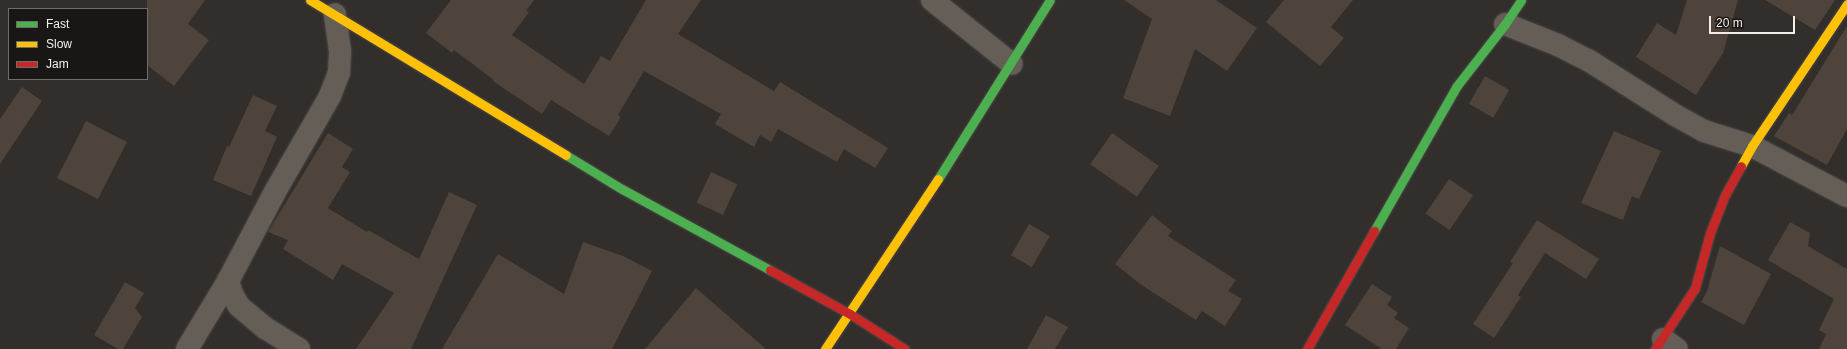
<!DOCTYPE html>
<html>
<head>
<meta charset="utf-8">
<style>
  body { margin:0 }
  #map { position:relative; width:1847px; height:349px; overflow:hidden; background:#312e2b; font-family:Arial,sans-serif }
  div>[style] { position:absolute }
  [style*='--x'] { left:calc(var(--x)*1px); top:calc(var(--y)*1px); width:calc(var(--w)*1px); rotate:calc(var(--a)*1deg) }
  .building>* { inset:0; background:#4f443b; transform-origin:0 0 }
  .roads { filter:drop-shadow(0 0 1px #4b4947) drop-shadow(0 0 1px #4b4947) }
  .street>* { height:22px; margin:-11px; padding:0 11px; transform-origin:11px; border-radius:11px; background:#655e57 }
  .fast>* { height:9px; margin:-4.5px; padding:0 4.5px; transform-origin:4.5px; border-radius:4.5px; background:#4caf50 }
  .slow>* { height:9px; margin:-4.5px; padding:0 4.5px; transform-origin:4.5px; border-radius:4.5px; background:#ffc107 }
  .jam>* { height:9px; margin:-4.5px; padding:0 4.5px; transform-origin:4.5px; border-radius:4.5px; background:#c62828 }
  span { translate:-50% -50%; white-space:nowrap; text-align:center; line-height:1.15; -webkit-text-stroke:3.5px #191715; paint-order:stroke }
  .legend { position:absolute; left:8px; top:8px; width:140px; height:72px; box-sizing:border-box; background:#191715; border:1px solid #6f6d6a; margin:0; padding:5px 7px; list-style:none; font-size:12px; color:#f1eeea }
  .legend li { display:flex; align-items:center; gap:8px; height:20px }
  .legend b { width:20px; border:1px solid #6f6d6a }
  .scale { position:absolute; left:1709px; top:16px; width:86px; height:18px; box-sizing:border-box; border:2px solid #f1eeea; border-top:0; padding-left:5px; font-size:12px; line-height:14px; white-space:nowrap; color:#f1eeea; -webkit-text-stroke:3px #191715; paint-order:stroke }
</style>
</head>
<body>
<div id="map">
  <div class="building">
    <i style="clip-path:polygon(147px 0,205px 0,188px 24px,209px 40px,174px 86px,147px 65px)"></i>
    <i style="clip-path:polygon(451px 0,534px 0,526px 11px,529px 12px,512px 35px,584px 84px,601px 56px,610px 61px,646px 0,701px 0,678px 34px,774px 91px,780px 82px,888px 148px,875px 168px,844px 149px,837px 162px,778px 129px,771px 142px,760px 135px,754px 147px,715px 124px,721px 114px,644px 71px,618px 115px,621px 117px,609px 136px,551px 100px,542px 114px,493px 81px,494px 80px,454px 50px,452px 53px,426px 33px)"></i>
    <i style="clip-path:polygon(1124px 0,1216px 0,1257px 28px,1227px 71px,1195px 49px,1170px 116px,1123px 98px,1152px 19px)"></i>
    <i style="clip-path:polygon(1284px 0,1353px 0,1331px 27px,1344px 38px,1320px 66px,1266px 22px)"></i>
    <i style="clip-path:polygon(1687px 0,1738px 0,1723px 53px,1696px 95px,1636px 57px,1657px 23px,1676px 35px)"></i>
    <i style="clip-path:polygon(1765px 0,1835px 0,1815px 30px)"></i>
    <i style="clip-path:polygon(1847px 26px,1847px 129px,1827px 165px,1774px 136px,1789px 113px,1792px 115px)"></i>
    <i style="left:1485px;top:76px;width:28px;height:32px;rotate:30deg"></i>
    <i style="clip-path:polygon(22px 87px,42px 101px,0 164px,0 119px)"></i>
    <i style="clip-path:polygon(253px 95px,277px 106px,265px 131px,277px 137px,251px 196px,213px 180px,227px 146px,229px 147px)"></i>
    <i style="left:86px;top:121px;width:46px;height:64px;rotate:27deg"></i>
    <i style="clip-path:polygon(1614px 131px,1661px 151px,1639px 199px,1632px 196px,1623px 220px,1581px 203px)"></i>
    <i style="clip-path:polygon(328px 133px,353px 149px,342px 167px,350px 172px,328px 208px,367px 232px,368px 230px,419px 259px,449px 192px,477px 205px,411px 349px,356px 349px,394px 293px,342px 264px,333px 280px,283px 249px,288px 240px,268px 232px)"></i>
    <i style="left:1112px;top:133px;width:57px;height:38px;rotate:35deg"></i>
    <i style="left:711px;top:172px;width:29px;height:34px;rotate:25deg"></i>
    <i style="left:1449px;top:179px;width:29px;height:42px;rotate:34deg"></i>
    <i style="clip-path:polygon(1152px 215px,1172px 231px,1168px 236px,1236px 280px,1228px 291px,1242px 299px,1225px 326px,1202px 311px,1196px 320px,1140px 284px,1115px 264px)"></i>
    <i style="clip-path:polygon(1537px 220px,1599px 259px,1586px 279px,1545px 253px,1518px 295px,1521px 297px,1494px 338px,1473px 324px,1513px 263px,1510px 262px)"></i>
    <i style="clip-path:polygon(1790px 222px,1810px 233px,1808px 246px,1847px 269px,1847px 349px,1819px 349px,1826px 334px,1819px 330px,1834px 299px,1768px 260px)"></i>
    <i style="left:1029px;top:224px;width:24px;height:36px;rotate:30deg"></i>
    <i style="clip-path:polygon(583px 242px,623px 256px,652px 271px,612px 349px,442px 349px,498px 254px,564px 294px)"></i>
    <i style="clip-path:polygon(1720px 246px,1771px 274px,1744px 325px,1701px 302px,1707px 291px)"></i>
    <i style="clip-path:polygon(125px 282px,144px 293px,135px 308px,142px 317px,123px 349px,118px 349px,94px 335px)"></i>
    <i style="clip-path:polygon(1372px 284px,1392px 297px,1387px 305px,1398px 313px,1394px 318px,1409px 328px,1396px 349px,1382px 349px,1345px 325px)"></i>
    <i style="clip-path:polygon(696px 288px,766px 349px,645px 349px)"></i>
    <i style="clip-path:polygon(1046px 315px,1068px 327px,1055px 349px,1027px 349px)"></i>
  </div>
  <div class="roads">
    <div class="street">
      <i style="--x:932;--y:0;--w:102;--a:38.7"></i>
      <i style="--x:1505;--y:24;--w:57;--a:21.6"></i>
      <i style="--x:1558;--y:45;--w:34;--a:27"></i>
      <i style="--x:1588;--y:60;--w:103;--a:32.3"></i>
      <i style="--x:1675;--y:115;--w:33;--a:29"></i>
      <i style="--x:1704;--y:131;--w:50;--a:17.4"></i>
      <i style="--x:1752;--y:146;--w:107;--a:27.8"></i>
      <i style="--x:1663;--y:339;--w:17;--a:36"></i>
      <i style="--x:187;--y:349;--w:79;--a:-58.9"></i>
      <i style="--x:299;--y:349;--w:40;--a:-148"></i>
      <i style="--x:265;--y:328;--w:34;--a:-140"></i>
      <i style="--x:239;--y:306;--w:14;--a:-120"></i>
      <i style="--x:232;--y:294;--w:14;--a:-107"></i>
      <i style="--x:228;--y:281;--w:103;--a:-62.2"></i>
      <i style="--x:276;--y:190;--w:108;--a:-60.1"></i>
      <i style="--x:330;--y:96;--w:26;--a:-69"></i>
      <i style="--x:339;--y:72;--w:21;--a:-87"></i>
      <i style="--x:340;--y:51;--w:37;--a:-98"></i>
    </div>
    <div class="fast">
      <i style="--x:566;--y:155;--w:66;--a:31.3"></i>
      <i style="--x:622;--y:189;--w:169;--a:28.7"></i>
      <i style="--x:938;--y:179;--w:211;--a:-58"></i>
      <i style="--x:1374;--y:231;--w:166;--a:-60.3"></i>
      <i style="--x:1456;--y:87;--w:80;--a:-52.1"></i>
      <i style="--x:1505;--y:24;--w:29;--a:-56"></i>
    </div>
    <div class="slow">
      <i style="--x:310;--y:0;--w:299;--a:31.2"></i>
      <i style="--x:1741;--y:166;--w:23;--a:-61"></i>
      <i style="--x:1752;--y:146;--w:171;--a:-56.2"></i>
      <i style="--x:825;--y:349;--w:204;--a:-56.4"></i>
    </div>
    <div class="jam">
      <i style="--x:770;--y:270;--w:91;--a:28.8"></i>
      <i style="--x:850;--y:314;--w:65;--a:32.5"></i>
      <i style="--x:1307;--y:349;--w:136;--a:-60.4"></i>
      <i style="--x:1655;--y:349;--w:73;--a:-56.7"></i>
      <i style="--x:1695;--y:288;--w:57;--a:-74.7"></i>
      <i style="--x:1710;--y:233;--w:41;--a:-68.5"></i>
      <i style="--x:1725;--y:195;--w:33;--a:-61"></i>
    </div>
  </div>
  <ul class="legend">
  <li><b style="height:5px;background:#4caf50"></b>Fast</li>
  <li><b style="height:5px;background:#ffc107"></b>Slow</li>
  <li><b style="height:5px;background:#c62828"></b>Jam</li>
  </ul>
  <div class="scale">20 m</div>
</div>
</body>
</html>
